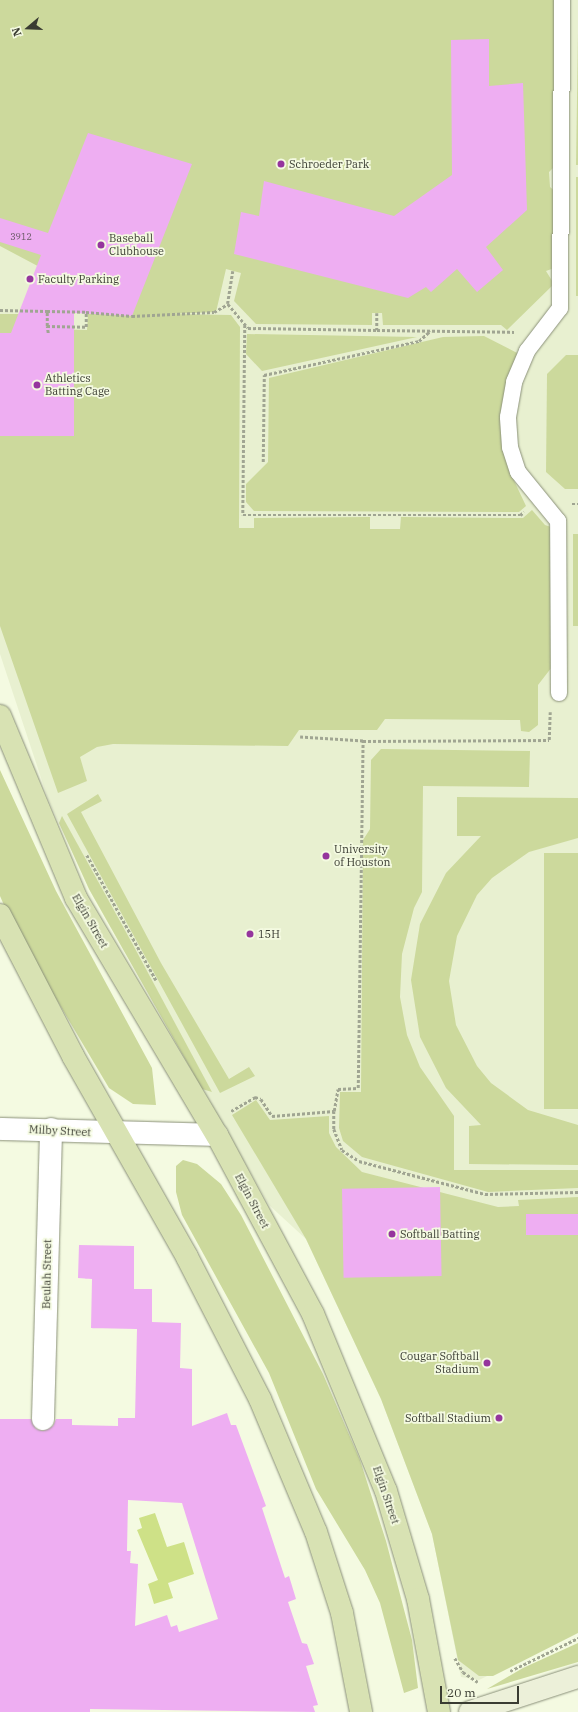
<!DOCTYPE html>
<html>
<head>
<meta charset="utf-8">
<style>
  body { margin:0 }
  #map { position:relative; width:578px; height:1712px; overflow:hidden; background:#f4fae1; font-family:"IBM Plex Serif",serif }
  div>[style] { position:absolute }
  [style*='--x'] { left:calc(var(--x)*1px); top:calc(var(--y)*1px); width:calc(var(--w)*1px); rotate:calc(var(--a)*1deg) }
  .built>* { inset:0; background:#e8f0d0 }
  .green>* { inset:0; background:#ccd99c; transform-origin:0 0 }
  .water>* { inset:0; background:#cee187 }
  .building>* { inset:0; background:#eeaef2; transform-origin:0 0 }
  .path>* { height:2.5px; margin-top:-1.25px; transform-origin:0; background:repeating-linear-gradient(90deg,#a0a592 0 3px,transparent 0 5px) }
  .roads { filter:drop-shadow(0 0 1px #8b917a) drop-shadow(0 0 1px #8b917a) }
  .lane>* { height:16px; margin:-8px; padding:0 8px; transform-origin:8px; border-radius:8px; background:#fff }
  .street>* { height:22px; margin:-11px; padding:0 11px; transform-origin:11px; border-radius:11px; background:#fff }
  .secondary>* { height:22px; margin:-11px; padding:0 11px; transform-origin:11px; border-radius:11px; background:#ecf0d9 }
  .primary>* { height:22px; margin:-11px; padding:0 11px; transform-origin:11px; border-radius:11px; background:#d8e2b3 }
  .dots>* { width:11px; height:11px; translate:-50% -50%; box-sizing:border-box; border:2px solid #f4fae1; border-radius:50% }
  span { translate:-50% -50%; white-space:nowrap; text-align:center; line-height:1.15; -webkit-text-stroke:3.5px #f4fae1; paint-order:stroke }
  .number-label { font-size:9px; color:#675862 }
  .number-label span { -webkit-text-stroke-width:0 }
  .poi-label { font-size:11px; color:#3a3c32 }
  .left { translate:0 -50%; text-align:left }
  .right { translate:-100% -50%; text-align:right }
  .street-label { font-size:11px; color:#3a3c32 }
  .north { position:absolute; left:8px; top:8px; width:40px; height:40px; -webkit-text-stroke:3px #f4fae1; paint-order:stroke; rotate:251deg; font-size:11px; font-weight:700; line-height:16px; text-align:center; color:#3a3c32 }
  .north::after { content:''; display:block; margin:auto; width:14px; height:18px; background:#3a3c32; clip-path:polygon(50% 0,100% 100%,50% 72%,0 100%) }
  .scale { position:absolute; left:440px; top:1686px; width:79px; height:18px; box-sizing:border-box; border:2px solid #3a3c32; border-top:0; padding-left:5px; font-size:12px; line-height:14px; white-space:nowrap; color:#3a3c32; -webkit-text-stroke:3px #f4fae1; paint-order:stroke }
</style>
</head>
<body>
<div id="map">
  <div class="built">
    <i style="clip-path:polygon(0 0,578px 0,578px 1631px,479px 1680px,461px 1677px,432px 1534px,381px 1399px,306px 1239px,269px 1205px,89px 889px,48px 799px,0 654px)"></i>
  </div>
  <div class="green">
    <i style="clip-path:polygon(0 0,557px 0,555px 166px,549px 172px,550px 187px,557px 193px,557px 267px,546px 271px,554px 284px,507px 330px,501px 325px,383px 325px,382px 313px,372px 313px,372px 325px,256px 324px,234px 301px,241px 273px,226px 269px,216px 312px,171px 314px,231px 315px,240px 327px,239px 528px,254px 528px,254px 518px,370px 517px,370px 529px,400px 529px,401px 517px,523px 518px,532px 510px,545px 525px,554px 528px,555px 663px,538px 685px,538px 725px,529px 732px,521px 731px,520px 720px,385px 719px,377px 730px,299px 730px,288px 746px,113px 744px,97px 747px,80px 757px,87px 781px,58px 793px,0 626px,0 436px,74px 436px,74px 334px,53px 329px,87px 330px,88px 314px,128px 314px,0 246px)"></i>
    <i style="clip-path:polygon(578px 32px,578px 165px,576px 165px)"></i>
    <i style="left:576px;top:177px;width:2px;height:119px"></i>
    <i style="left:0;top:314px;width:43px;height:19px"></i>
    <i style="clip-path:polygon(247px 334px,417px 337px,262px 371px,246px 354px)"></i>
    <i style="clip-path:polygon(484px 336px,521px 355px,508px 375px,500px 420px,509px 470px,526px 506px,519px 512px,254px 511px,246px 502px,246px 484px,268px 462px,269px 378px,443px 337px)"></i>
    <i style="clip-path:polygon(566px 355px,578px 355px,578px 489px,565px 489px,546px 472px,547px 374px)"></i>
    <i style="left:578px;top:534px;width:92px;height:5px;rotate:90deg"></i>
    <i style="clip-path:polygon(381px 749px,530px 751px,529px 787px,423px 786px,422px 892px,414px 908px,402px 954px,400px 997px,407px 1035px,420px 1067px,454px 1116px,454px 1170px,578px 1170px,578px 1188px,488px 1192px,362px 1157px,343px 1141px,339px 1128px,340px 1092px,361px 1092px,363px 840px,370px 829px,371px 760px)"></i>
    <i style="clip-path:polygon(0 770px,56px 891px,152px 1068px,156px 1105px,133px 1104px,109px 1088px,14px 928px,0 896px)"></i>
    <i style="clip-path:polygon(98px 794px,102px 801px,81px 812px,161px 963px,229px 1079px,249px 1067px,255px 1076px,220px 1093px,67px 814px)"></i>
    <i style="clip-path:polygon(457px 797px,578px 798px,578px 838px,529px 852px,492px 878px,477px 895px,457px 936px,449px 981px,456px 1025px,477px 1066px,491px 1083px,528px 1110px,578px 1125px,578px 1165px,469px 1164px,469px 1126px,481px 1125px,446px 1088px,420px 1037px,411px 980px,420px 924px,446px 873px,481px 836px,457px 836px)"></i>
    <i style="clip-path:polygon(62px 816px,132px 943px,212px 1092px,202px 1089px,89px 889px,59px 823px)"></i>
    <i style="left:544px;top:853px;width:34px;height:256px"></i>
    <i style="clip-path:polygon(256px 1100px,270px 1120px,329px 1116px,329px 1133px,336px 1147px,362px 1172px,498px 1207px,519px 1206px,518px 1200px,578px 1197px,578px 1633px,493px 1676px,479px 1676px,458px 1660px,432px 1534px,381px 1399px,306px 1239px,232px 1115px)"></i>
    <i style="clip-path:polygon(183px 1160px,197px 1164px,221px 1184px,241px 1215px,323px 1374px,360px 1460px,386px 1541px,412px 1640px,418px 1688px,404px 1693px,380px 1603px,365px 1570px,316px 1489px,269px 1373px,182px 1215px,176px 1192px,176px 1166px)"></i>
    <i style="clip-path:polygon(578px 1643px,578px 1662px,487px 1689px,523px 1668px)"></i>
  </div>
  <div class="water">
    <i style="clip-path:polygon(155px 1513px,167px 1547px,184px 1542px,194px 1574px,168px 1583px,173px 1598px,154px 1604px,148px 1584px,158px 1580px,137px 1530px,142px 1528px,139px 1518px)"></i>
  </div>
  <div class="building">
    <i style="clip-path:polygon(489px 39px,489px 86px,523px 83px,527px 210px,486px 247px,503px 270px,477px 292px,457px 269px,431px 292px,426px 287px,408px 298px,234px 254px,241px 212px,259px 216px,264px 181px,394px 216px,452px 175px,451px 40px)"></i>
    <i style="clip-path:polygon(88px 133px,192px 164px,132px 316px,74px 313px,74px 436px,0 436px,0 333px,11px 333px,41px 255px,0 242px,0 218px,48px 233px)"></i>
    <i style="left:440px;top:1187px;width:89px;height:98px;rotate:89deg"></i>
    <i style="left:578px;top:1214px;width:21px;height:52px;rotate:90deg"></i>
    <i style="clip-path:polygon(evenodd,79px 1245px,134px 1246px,134px 1289px,152px 1289px,152px 1322px,181px 1323px,180px 1368px,192px 1369px,192px 1426px,227px 1413px,231px 1425px,236px 1425px,266px 1506px,262px 1508px,285px 1578px,289px 1576px,296px 1599px,288px 1602px,302px 1643px,307px 1644px,314px 1664px,306px 1666px,318px 1705px,313px 1706px,315px 1712px,90px 1709px,90px 1712px,0 1712px,0 1419px,31px 1419px,36px 1429px,43px 1431px,53px 1426px,56px 1419px,72px 1419px,72px 1425px,118px 1426px,118px 1418px,135px 1418px,137px 1329px,91px 1328px,92px 1279px,78px 1278px,79px 1245px,128px 1500px,182px 1503px,218px 1619px,179px 1632px,177px 1625px,171px 1627px,167px 1615px,135px 1626px,138px 1564px,130px 1563px,131px 1551px,127px 1551px,128px 1500px)"></i>
  </div>
  <div class="path">
    <i style="--x:233;--y:271;--w:33;--a:99"></i>
    <i style="--x:228;--y:304;--w:31;--a:50"></i>
    <i style="--x:248;--y:328;--w:129;--a:0.9"></i>
    <i style="--x:0;--y:310;--w:47;--a:1.2"></i>
    <i style="--x:377;--y:313;--w:17;--a:90"></i>
    <i style="--x:377;--y:330;--w:137;--a:0.8"></i>
    <i style="--x:245;--y:325;--w:190;--a:90.6"></i>
    <i style="--x:243;--y:515;--w:277;--a:0"></i>
    <i style="--x:520;--y:515;--w:5;--a:-37"></i>
    <i style="--x:47;--y:326;--w:15;--a:-90"></i>
    <i style="--x:47;--y:311;--w:39;--a:1"></i>
    <i style="--x:48;--y:333;--w:7;--a:-98"></i>
    <i style="--x:47;--y:326;--w:39;--a:1"></i>
    <i style="--x:86;--y:327;--w:15;--a:-90"></i>
    <i style="--x:86;--y:312;--w:46;--a:5"></i>
    <i style="--x:132;--y:316;--w:82;--a:-2.8"></i>
    <i style="--x:214;--y:312;--w:16;--a:-30"></i>
    <i style="--x:263;--y:462;--w:87;--a:-89.3"></i>
    <i style="--x:264;--y:375;--w:159;--a:-12.4"></i>
    <i style="--x:419;--y:341;--w:15;--a:-42"></i>
    <i style="--x:572;--y:504;--w:6;--a:0"></i>
    <i style="--x:363;--y:741;--w:186;--a:-0.3"></i>
    <i style="--x:549;--y:740;--w:28;--a:-88"></i>
    <i style="--x:87;--y:855;--w:143;--a:61.1"></i>
    <i style="--x:231;--y:1111;--w:28;--a:-30"></i>
    <i style="--x:255;--y:1097;--w:6;--a:18"></i>
    <i style="--x:261;--y:1099;--w:20;--a:57"></i>
    <i style="--x:272;--y:1116;--w:62;--a:-4.6"></i>
    <i style="--x:334;--y:1111;--w:22;--a:-80"></i>
    <i style="--x:338;--y:1089;--w:20;--a:-3"></i>
    <i style="--x:358;--y:1088;--w:347;--a:-89.2"></i>
    <i style="--x:363;--y:741;--w:63;--a:-176.4"></i>
    <i style="--x:334;--y:1111;--w:18;--a:90"></i>
    <i style="--x:334;--y:1129;--w:22;--a:69"></i>
    <i style="--x:342;--y:1150;--w:20;--a:33"></i>
    <i style="--x:359;--y:1161;--w:130;--a:14.7"></i>
    <i style="--x:485;--y:1194;--w:93;--a:-1.2"></i>
    <i style="--x:455;--y:1658;--w:16;--a:60"></i>
    <i style="--x:463;--y:1672;--w:18;--a:34"></i>
    <i style="--x:510;--y:1671;--w:76;--a:-25.9"></i>
  </div>
  <div class="roads">
    <div class="lane">
      <i style="--x:559;--y:693;--w:172;--a:-90.3"></i>
      <i style="--x:558;--y:521;--w:63;--a:-129.2"></i>
      <i style="--x:518;--y:472;--w:26;--a:-108"></i>
      <i style="--x:510;--y:447;--w:30;--a:-94"></i>
      <i style="--x:508;--y:417;--w:36;--a:-80"></i>
      <i style="--x:514;--y:382;--w:34;--a:-67"></i>
      <i style="--x:527;--y:351;--w:54;--a:-52.5"></i>
      <i style="--x:560;--y:308;--w:308;--a:-89.6"></i>
    </div>
    <div class="street">
      <i style="--x:0;--y:1129;--w:217;--a:1.6"></i>
      <i style="--x:43;--y:1419;--w:290;--a:-88.4"></i>
    </div>
    <div class="secondary">
      <i style="--x:470;--y:1712;--w:114;--a:-18"></i>
    </div>
    <div class="primary">
      <i style="--x:0;--y:716;--w:197;--a:67.3"></i>
      <i style="--x:76;--y:898;--w:276;--a:59.3"></i>
      <i style="--x:217;--y:1135;--w:203;--a:61.8"></i>
      <i style="--x:313;--y:1314;--w:191;--a:67.6"></i>
      <i style="--x:386;--y:1491;--w:113;--a:73.5"></i>
      <i style="--x:418;--y:1599;--w:115;--a:79.5"></i>
      <i style="--x:0;--y:915;--w:159;--a:62.6"></i>
      <i style="--x:73;--y:1056;--w:231;--a:60.4"></i>
      <i style="--x:187;--y:1257;--w:160;--a:62.8"></i>
      <i style="--x:260;--y:1399;--w:144;--a:67.2"></i>
      <i style="--x:316;--y:1532;--w:85;--a:72.2"></i>
      <i style="--x:342;--y:1613;--w:101;--a:79.1"></i>
    </div>
  </div>
  <div class="dots">
    <i style="left:281px;top:164px;background:#95359d"></i>
    <i style="left:101px;top:245px;background:#95359d"></i>
    <i style="left:30px;top:279px;background:#95359d"></i>
    <i style="left:37px;top:385px;background:#95359d"></i>
    <i style="left:326px;top:856px;background:#95359d"></i>
    <i style="left:250px;top:934px;background:#95359d"></i>
    <i style="left:392px;top:1234px;background:#95359d"></i>
    <i style="left:487px;top:1363px;background:#95359d"></i>
    <i style="left:499px;top:1418px;background:#95359d"></i>
  </div>
  <div class="number-label">
    <span style="left:21px;top:237px">3912</span>
  </div>
  <div class="poi-label">
    <span class="left" style="left:289px;top:164px">Schroeder Park</span>
    <span class="left" style="left:109px;top:245px">Baseball<br>Clubhouse</span>
    <span class="left" style="left:38px;top:279px">Faculty Parking</span>
    <span class="left" style="left:45px;top:385px">Athletics<br>Batting Cage</span>
    <span class="left" style="left:334px;top:856px">University<br>of Houston</span>
    <span class="left" style="left:258px;top:934px">15H</span>
    <span class="left" style="left:400px;top:1234px">Softball Batting</span>
    <span class="right" style="left:479px;top:1363px">Cougar Softball<br>Stadium</span>
    <span class="right" style="left:491px;top:1418px">Softball Stadium</span>
  </div>
  <div class="street-label">
    <span style="left:90px;top:921px;rotate:60deg">Elgin Street</span>
    <span style="left:60px;top:1131px;rotate:3deg">Milby Street</span>
    <span style="left:252px;top:1201px;rotate:62deg">Elgin Street</span>
    <span style="left:47px;top:1274px;rotate:-89deg">Beulah Street</span>
    <span style="left:386px;top:1495px;rotate:71deg">Elgin Street</span>
  </div>
  <div class="north">N</div>
  <div class="scale">20 m</div>
</div>
</body>
</html>
